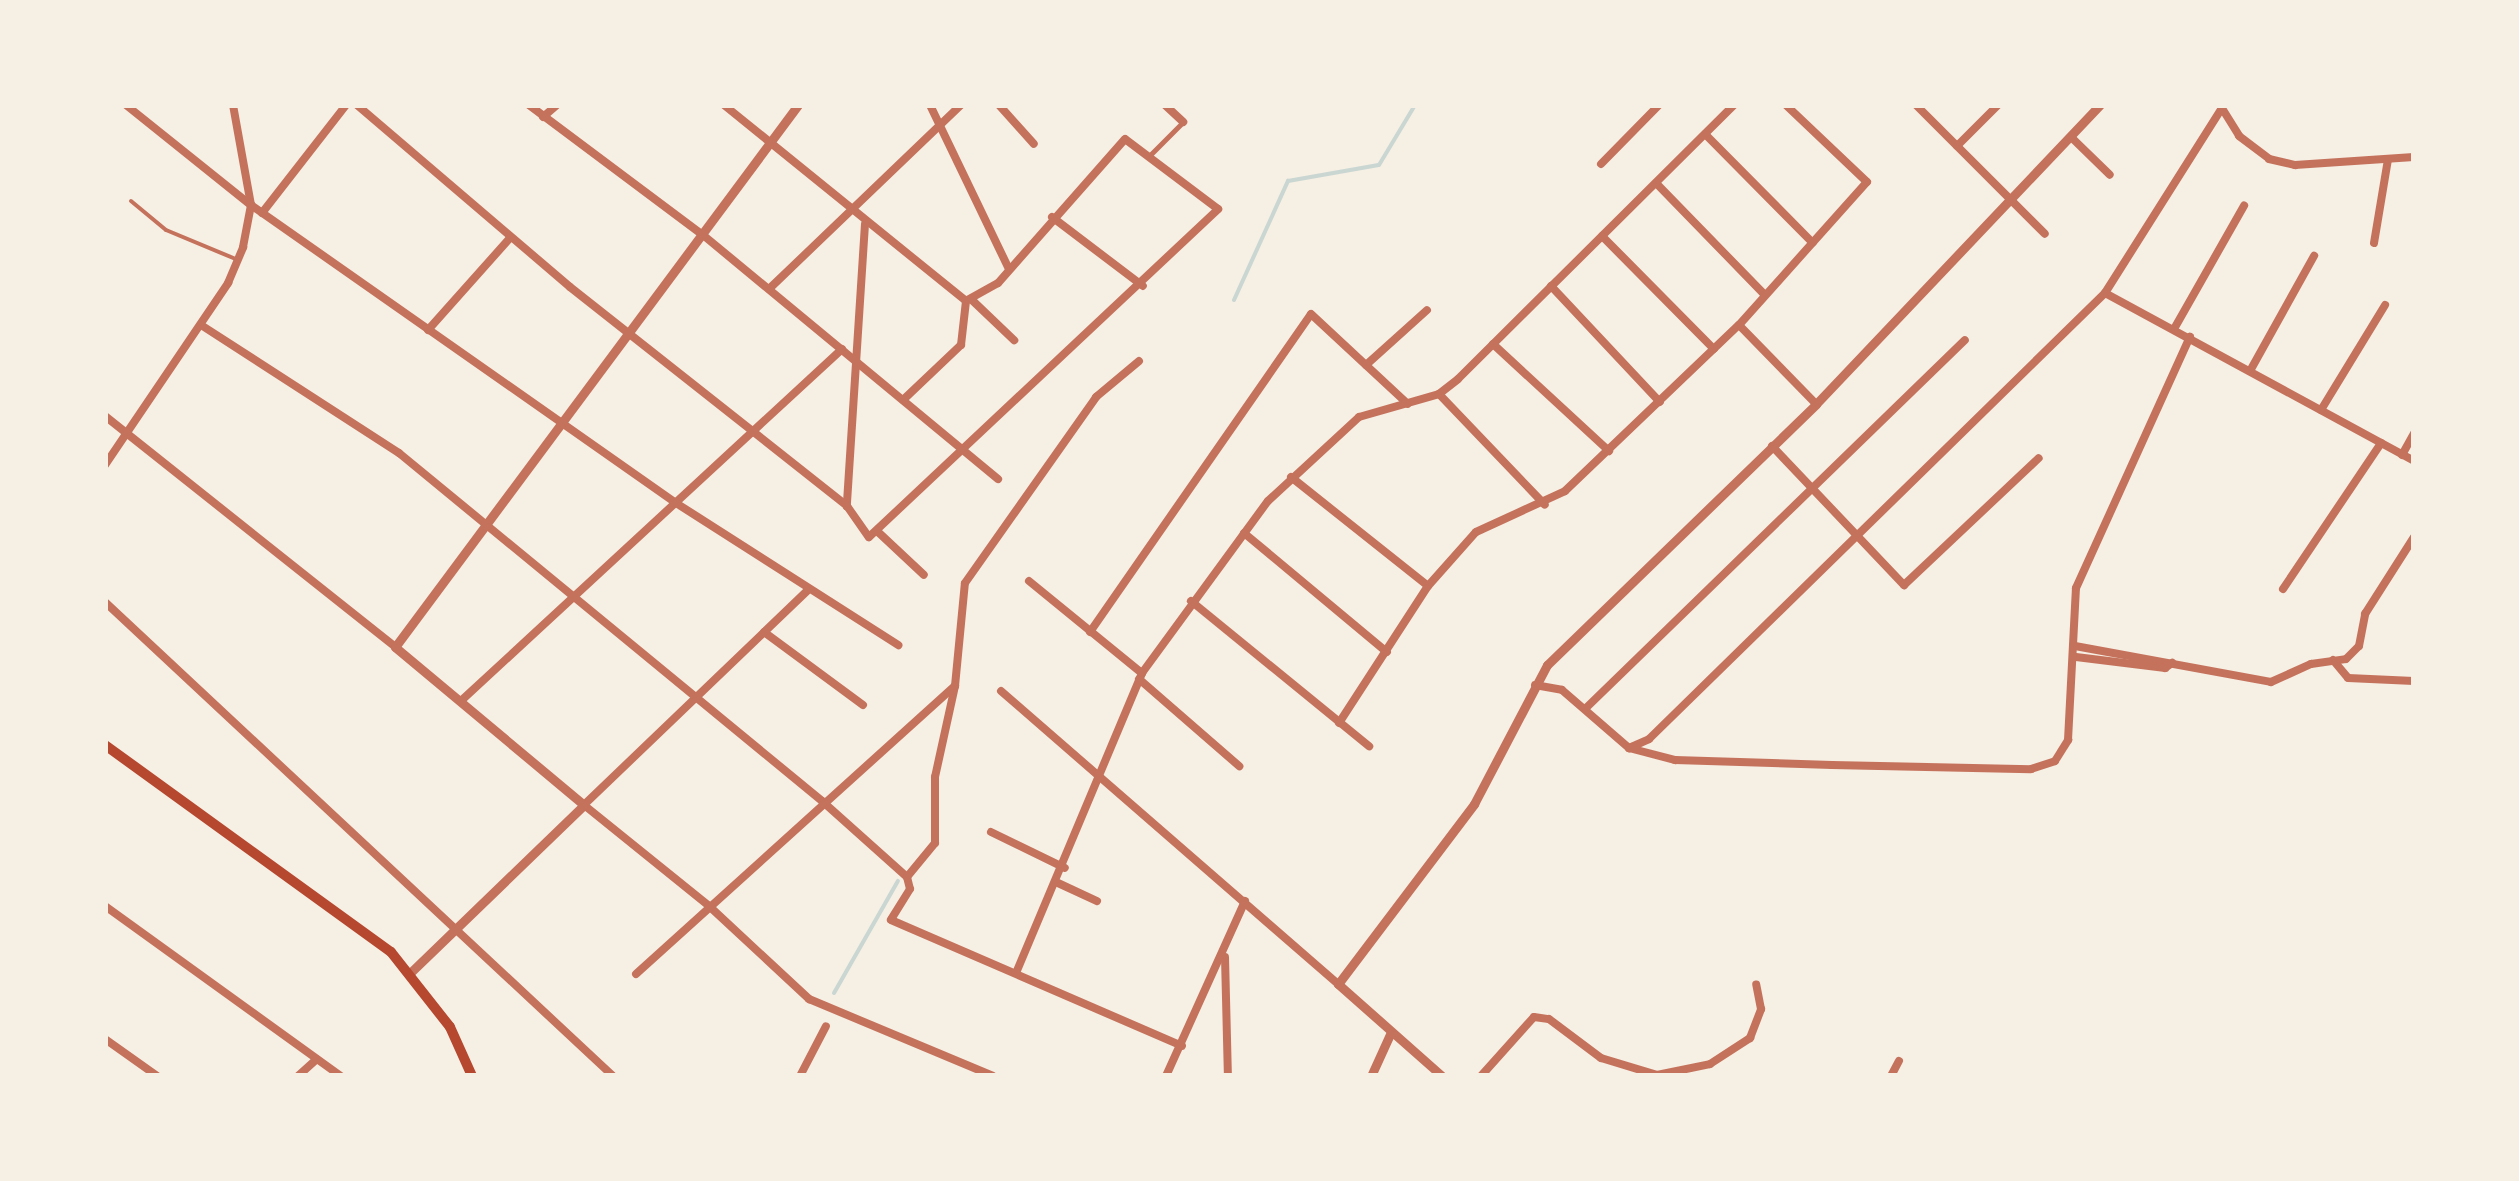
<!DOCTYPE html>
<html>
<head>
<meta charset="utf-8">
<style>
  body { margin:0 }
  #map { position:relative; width:2519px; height:1181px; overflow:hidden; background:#f6efe4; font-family:Barlow,sans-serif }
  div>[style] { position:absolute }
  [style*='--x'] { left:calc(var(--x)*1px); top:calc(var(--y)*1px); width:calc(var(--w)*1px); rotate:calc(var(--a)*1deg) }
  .stream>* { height:4px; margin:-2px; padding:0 2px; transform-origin:2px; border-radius:2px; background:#c9d6d2 }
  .service>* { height:4px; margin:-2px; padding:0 2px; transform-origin:2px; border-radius:2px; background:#c5725c }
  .pedestrian>* { height:5px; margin:-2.5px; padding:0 2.5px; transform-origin:2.5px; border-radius:2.5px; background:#c5725c }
  .minor>* { height:8px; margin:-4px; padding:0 4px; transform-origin:4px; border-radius:4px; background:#c5725c }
  .tertiary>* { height:9px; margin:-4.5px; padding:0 4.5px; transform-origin:4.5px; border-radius:4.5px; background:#c5725c }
  .secondary>* { height:10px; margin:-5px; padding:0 5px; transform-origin:5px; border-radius:5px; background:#b5482f }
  span { translate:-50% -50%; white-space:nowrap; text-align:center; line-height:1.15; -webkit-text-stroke:10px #f6efe4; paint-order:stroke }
  .frame { position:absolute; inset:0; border:108px solid #f6efe4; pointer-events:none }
</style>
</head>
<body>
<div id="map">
  <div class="stream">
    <i style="--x:1234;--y:300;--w:131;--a:-65.6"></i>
    <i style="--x:1288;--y:181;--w:92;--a:-10"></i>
    <i style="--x:1379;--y:165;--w:70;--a:-59"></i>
    <i style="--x:834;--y:993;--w:129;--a:-60.3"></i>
  </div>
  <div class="service">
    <i style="--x:131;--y:201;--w:45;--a:39.6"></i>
    <i style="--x:166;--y:230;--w:78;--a:22.6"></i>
  </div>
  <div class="pedestrian">
    <i style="--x:1148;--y:157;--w:49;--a:-45"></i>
  </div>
  <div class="minor">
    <i style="--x:126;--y:105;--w:160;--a:38.7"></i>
    <i style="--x:251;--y:205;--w:519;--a:35.04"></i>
    <i style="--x:676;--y:503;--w:264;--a:32.6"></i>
    <i style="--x:357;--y:105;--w:280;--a:40.5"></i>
    <i style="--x:570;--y:287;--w:353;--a:38.3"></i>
    <i style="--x:529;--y:105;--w:217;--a:36.8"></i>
    <i style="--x:703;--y:235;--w:383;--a:39.6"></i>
    <i style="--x:724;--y:105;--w:311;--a:39"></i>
    <i style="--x:930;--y:105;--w:182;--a:64.3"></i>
    <i style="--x:999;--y:105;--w:52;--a:48.1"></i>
    <i style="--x:1165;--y:105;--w:25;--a:43"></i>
    <i style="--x:1916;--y:105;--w:182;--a:45"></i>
    <i style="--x:2220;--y:105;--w:36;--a:58"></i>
    <i style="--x:2239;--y:136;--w:38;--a:37"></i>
    <i style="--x:2269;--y:159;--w:27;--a:13"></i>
    <i style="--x:2295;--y:165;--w:119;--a:-3.8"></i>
    <i style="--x:543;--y:117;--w:18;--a:-41"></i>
    <i style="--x:1705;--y:134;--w:153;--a:45.3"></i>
    <i style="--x:2071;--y:137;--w:54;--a:44.3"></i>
    <i style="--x:1957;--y:146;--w:58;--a:-45"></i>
    <i style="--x:1601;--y:164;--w:83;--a:-45.5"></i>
    <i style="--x:1656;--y:183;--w:155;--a:45.8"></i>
    <i style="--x:262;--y:213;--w:137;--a:-52.1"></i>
    <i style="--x:1052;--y:217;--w:114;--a:37.2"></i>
    <i style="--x:865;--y:224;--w:283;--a:93.7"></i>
    <i style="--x:847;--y:506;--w:38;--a:55"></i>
    <i style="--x:869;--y:537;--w:479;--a:-43.2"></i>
    <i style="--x:1218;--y:209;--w:116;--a:-143"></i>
    <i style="--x:1125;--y:139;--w:192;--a:131.4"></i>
    <i style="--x:998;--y:283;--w:37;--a:151"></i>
    <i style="--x:1602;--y:236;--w:159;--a:45.3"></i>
    <i style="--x:2374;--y:243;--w:85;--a:-80.5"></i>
    <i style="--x:1551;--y:286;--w:159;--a:46.8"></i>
    <i style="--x:769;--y:289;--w:266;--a:-43.8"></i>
    <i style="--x:2105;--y:293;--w:352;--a:28.5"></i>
    <i style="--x:973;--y:301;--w:57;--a:43.6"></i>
    <i style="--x:201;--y:325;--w:236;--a:32.9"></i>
    <i style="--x:399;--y:453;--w:548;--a:39.44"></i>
    <i style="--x:822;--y:801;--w:114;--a:41.8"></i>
    <i style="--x:907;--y:877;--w:12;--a:76"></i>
    <i style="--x:910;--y:889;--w:36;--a:122"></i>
    <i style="--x:891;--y:920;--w:317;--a:23.4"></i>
    <i style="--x:1739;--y:325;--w:110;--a:45.7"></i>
    <i style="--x:2174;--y:329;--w:142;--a:-60.4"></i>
    <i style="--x:428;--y:330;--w:123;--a:-48.3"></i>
    <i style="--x:1493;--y:344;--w:158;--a:42.7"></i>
    <i style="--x:1366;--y:365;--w:82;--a:-42"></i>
    <i style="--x:2250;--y:371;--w:132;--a:-60.9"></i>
    <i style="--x:1439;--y:394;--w:153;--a:46.3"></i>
    <i style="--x:903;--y:400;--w:80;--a:-43.5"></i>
    <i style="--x:961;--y:345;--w:44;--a:-83.5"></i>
    <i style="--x:2321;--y:410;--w:123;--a:-58.6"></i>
    <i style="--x:105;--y:416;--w:371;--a:38.5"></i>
    <i style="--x:1772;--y:446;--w:192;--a:46.5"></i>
    <i style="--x:1904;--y:585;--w:185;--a:-43.3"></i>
    <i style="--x:2402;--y:455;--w:25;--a:-61"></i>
    <i style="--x:105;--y:465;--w:220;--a:-55.9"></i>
    <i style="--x:228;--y:283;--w:39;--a:-67"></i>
    <i style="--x:243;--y:247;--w:43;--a:-79.2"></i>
    <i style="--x:251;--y:205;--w:102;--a:-100.2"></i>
    <i style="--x:1291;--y:477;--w:175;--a:38.5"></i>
    <i style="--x:877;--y:531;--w:64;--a:43.1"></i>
    <i style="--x:1244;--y:533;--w:186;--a:39.8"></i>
    <i style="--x:1029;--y:581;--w:146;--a:39.2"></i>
    <i style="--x:2283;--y:589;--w:176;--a:-56.1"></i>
    <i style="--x:807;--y:591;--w:309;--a:136.2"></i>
    <i style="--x:584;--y:805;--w:161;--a:38.9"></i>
    <i style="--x:709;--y:906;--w:137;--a:42.9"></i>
    <i style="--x:809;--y:999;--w:199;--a:22.7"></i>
    <i style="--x:1191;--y:601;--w:230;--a:39.2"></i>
    <i style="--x:105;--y:602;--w:695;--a:43.02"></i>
    <i style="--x:764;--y:632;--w:123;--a:36.4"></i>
    <i style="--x:1090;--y:632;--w:387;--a:-55.2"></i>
    <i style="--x:1311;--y:314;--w:132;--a:42.9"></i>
    <i style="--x:2075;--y:646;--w:199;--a:10.4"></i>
    <i style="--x:2271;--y:682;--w:44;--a:-24.2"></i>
    <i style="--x:2311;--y:664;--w:35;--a:-8"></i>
    <i style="--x:2346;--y:659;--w:18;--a:-45"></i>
    <i style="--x:2359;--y:646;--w:33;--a:-79"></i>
    <i style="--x:2365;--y:614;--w:91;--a:-57.5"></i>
    <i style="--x:2076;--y:657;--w:90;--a:7"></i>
    <i style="--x:2165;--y:668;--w:9;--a:-36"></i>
    <i style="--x:2333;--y:660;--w:23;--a:50"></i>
    <i style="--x:2348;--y:678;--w:66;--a:2.6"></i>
    <i style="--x:1139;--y:679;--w:133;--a:41"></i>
    <i style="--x:1535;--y:685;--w:27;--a:10"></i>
    <i style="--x:1562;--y:690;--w:89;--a:40.9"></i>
    <i style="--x:1629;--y:748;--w:22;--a:-24"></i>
    <i style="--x:1649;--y:739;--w:638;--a:-44.36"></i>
    <i style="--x:2105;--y:293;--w:219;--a:-57.7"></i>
    <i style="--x:1001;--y:691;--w:447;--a:41"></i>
    <i style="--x:463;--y:699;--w:516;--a:-42.72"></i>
    <i style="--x:1586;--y:708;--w:528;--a:-44.16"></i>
    <i style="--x:1339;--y:723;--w:163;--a:-57"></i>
    <i style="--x:1428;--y:586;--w:72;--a:-48.4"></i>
    <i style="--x:1476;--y:532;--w:98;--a:-24.7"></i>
    <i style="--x:1565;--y:491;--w:240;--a:-43.7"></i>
    <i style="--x:1739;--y:325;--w:192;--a:-48.2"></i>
    <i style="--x:1867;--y:182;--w:112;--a:-136.5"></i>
    <i style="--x:1629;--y:748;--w:48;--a:14.6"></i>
    <i style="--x:1675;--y:760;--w:157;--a:1.8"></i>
    <i style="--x:1832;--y:765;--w:199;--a:1.2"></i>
    <i style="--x:2031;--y:769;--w:25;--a:-18"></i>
    <i style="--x:2055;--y:761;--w:25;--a:-58"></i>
    <i style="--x:2068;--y:740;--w:152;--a:-87"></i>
    <i style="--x:2076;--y:588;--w:276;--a:-65.6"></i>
    <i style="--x:991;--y:832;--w:82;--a:25.9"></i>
    <i style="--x:907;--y:877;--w:44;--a:-50.5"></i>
    <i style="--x:935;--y:843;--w:66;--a:-90"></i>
    <i style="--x:935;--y:777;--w:93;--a:-77.6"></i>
    <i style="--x:955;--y:686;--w:103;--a:-84.5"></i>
    <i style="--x:965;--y:583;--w:228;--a:-54.8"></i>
    <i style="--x:1096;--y:397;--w:56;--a:-39.9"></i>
    <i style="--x:1058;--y:883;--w:43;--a:24.8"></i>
    <i style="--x:105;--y:906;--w:291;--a:35.8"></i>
    <i style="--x:1225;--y:957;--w:119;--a:88.6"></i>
    <i style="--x:1016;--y:973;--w:325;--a:-67.2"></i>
    <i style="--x:1142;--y:673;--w:213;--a:-53.8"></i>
    <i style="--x:1268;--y:501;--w:124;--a:-42.7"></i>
    <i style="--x:1359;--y:417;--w:83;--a:-16"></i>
    <i style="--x:1439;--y:394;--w:24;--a:-38"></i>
    <i style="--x:1458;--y:379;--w:389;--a:-44.8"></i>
    <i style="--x:636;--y:974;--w:430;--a:-42.1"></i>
    <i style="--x:105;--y:1039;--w:64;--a:35.4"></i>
    <i style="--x:298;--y:1076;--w:25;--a:-42"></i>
    <i style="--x:800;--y:1076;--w:56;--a:-62.5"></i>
    <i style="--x:1166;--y:1076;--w:192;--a:-65.7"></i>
    <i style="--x:1481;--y:1076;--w:79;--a:-48.1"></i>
    <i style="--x:1534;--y:1017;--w:15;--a:8"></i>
    <i style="--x:1549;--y:1019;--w:65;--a:36.9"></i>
    <i style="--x:1601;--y:1058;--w:59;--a:16.9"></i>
    <i style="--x:1657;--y:1075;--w:54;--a:-11.7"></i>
    <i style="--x:1710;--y:1064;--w:48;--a:-33"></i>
    <i style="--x:1750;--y:1038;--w:31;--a:-69"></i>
    <i style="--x:1761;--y:1009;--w:25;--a:-101"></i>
    <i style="--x:1891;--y:1076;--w:17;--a:-62"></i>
  </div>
  <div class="tertiary">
    <i style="--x:411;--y:972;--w:240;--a:-44"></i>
    <i style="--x:584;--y:805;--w:246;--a:-140.1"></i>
    <i style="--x:395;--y:647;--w:675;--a:-53.37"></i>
    <i style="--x:1371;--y:1076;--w:48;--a:-65.6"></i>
    <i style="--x:1442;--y:1076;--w:139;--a:-138.5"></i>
    <i style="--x:1338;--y:984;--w:226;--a:-52.9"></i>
    <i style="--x:1474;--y:804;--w:157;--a:-62.3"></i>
    <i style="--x:1547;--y:665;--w:375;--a:-44.1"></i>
    <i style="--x:1816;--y:404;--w:412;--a:-46.5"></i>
  </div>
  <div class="secondary">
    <i style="--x:105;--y:745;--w:353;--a:35.9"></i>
    <i style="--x:391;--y:952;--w:95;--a:51.8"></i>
    <i style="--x:450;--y:1027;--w:54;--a:65.8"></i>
  </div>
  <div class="frame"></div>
</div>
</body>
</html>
